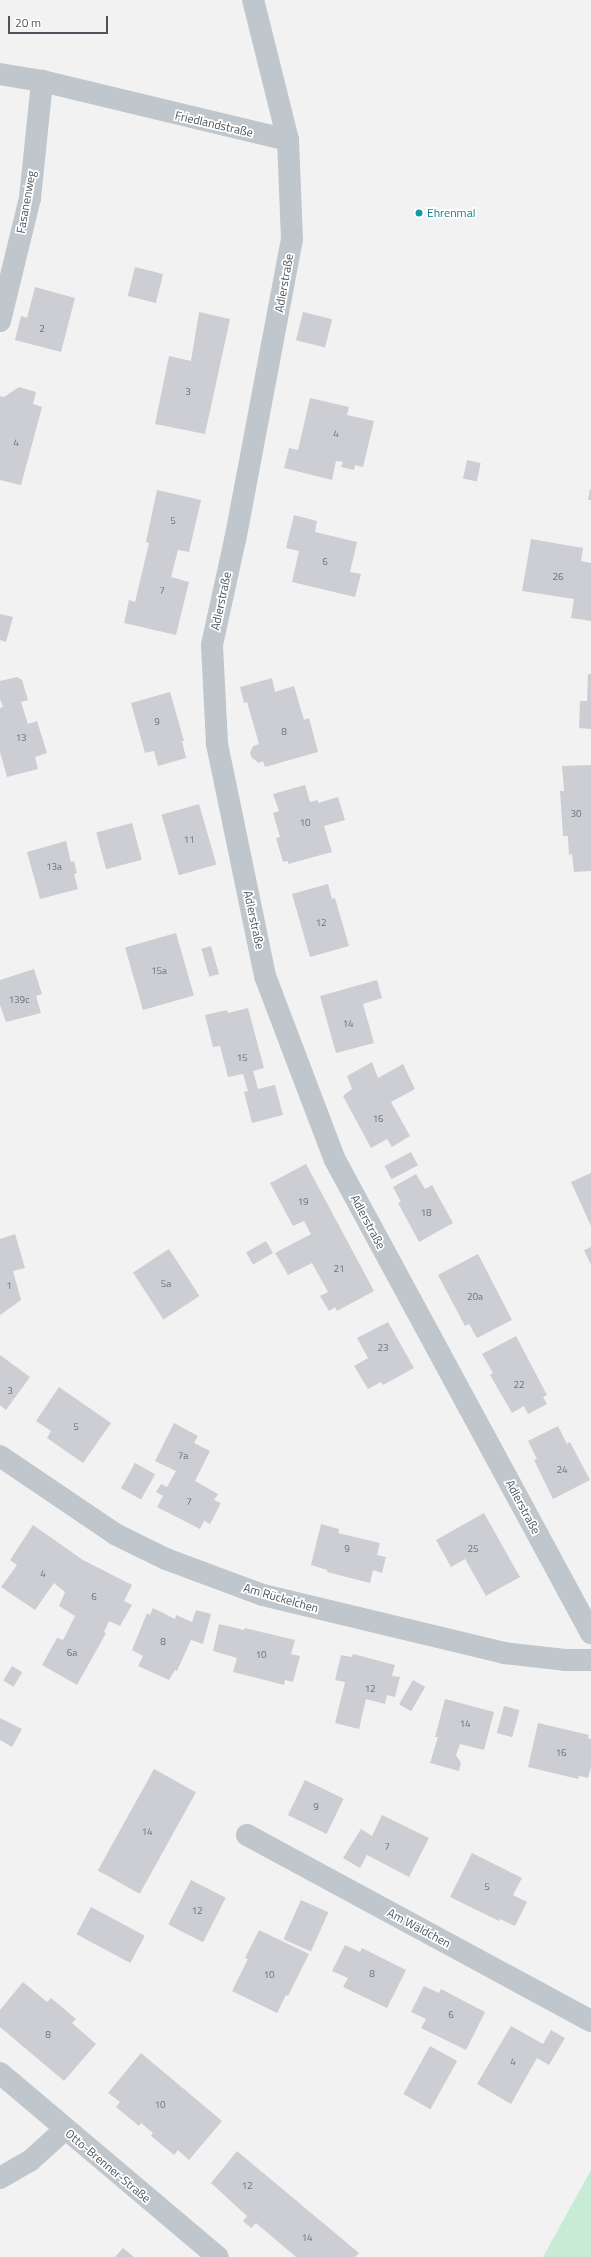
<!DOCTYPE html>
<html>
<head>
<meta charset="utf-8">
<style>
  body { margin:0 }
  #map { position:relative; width:591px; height:2257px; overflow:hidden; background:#f3f2f2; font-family:"Titillium Web",sans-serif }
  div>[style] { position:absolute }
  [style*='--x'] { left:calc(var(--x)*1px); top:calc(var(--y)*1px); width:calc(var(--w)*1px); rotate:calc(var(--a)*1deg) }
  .green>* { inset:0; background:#c7ebd4 }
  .building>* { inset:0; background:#cdced3; transform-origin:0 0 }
  .minor>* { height:22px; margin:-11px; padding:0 11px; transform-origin:11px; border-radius:11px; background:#bfc6cc }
  .dots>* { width:11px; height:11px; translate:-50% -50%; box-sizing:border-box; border:2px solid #fff; border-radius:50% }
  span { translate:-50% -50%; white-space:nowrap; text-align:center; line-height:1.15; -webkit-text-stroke:3.5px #fff; paint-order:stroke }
  .number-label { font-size:10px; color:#6c737a }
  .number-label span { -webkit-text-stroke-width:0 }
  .street-label { font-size:12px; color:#4c555d }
  .culture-label { font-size:12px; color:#0d838f }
  .left { translate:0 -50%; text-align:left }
  .scale { position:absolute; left:8px; top:16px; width:100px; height:18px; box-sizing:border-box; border:2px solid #4c555d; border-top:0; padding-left:5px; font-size:12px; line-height:14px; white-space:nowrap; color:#4c555d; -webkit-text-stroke:3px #fff; paint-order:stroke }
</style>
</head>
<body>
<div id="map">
  <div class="green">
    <i style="clip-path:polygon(591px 2170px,591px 2257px,543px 2257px)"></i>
  </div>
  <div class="building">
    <i style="left:135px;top:267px;width:29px;height:30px;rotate:14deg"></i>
    <i style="clip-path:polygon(35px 287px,75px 298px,61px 352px,15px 340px,21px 316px,27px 318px)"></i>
    <i style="clip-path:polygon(199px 312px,230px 319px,205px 434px,155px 424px,169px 356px,191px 361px)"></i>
    <i style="left:303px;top:312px;width:30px;height:29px;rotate:14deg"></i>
    <i style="clip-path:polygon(19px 387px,36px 392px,33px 404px,42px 407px,21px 485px,0 480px,0 396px,4px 397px)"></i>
    <i style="clip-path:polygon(310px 398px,349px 407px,347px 415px,374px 421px,363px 467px,355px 465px,354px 470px,341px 467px,343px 462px,336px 461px,332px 480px,284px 468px,289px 448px,298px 450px)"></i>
    <i style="left:467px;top:460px;width:14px;height:19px;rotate:12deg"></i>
    <i style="clip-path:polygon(590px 489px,591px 489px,591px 500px,588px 500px)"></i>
    <i style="clip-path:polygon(157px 490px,201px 500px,189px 552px,178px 550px,171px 577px,189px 582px,176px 635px,124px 623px,129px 600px,135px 602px,149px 543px,146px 542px)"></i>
    <i style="clip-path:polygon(294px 515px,317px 521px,315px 532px,357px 542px,350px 572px,361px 574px,355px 597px,292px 582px,299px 551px,286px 548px)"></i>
    <i style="clip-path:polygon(531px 539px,583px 548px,581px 561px,591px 563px,591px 621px,571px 618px,574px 599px,522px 591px)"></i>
    <i style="clip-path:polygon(0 614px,13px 617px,6px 642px,0 640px)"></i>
    <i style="clip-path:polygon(588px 674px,591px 674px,591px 729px,579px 728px,580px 701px,587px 701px)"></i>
    <i style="clip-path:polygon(17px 677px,22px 680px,28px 700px,21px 702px,28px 724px,37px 721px,47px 753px,35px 757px,38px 769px,7px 777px,0 752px,0 708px,3px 707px,0 699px,0 681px)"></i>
    <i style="clip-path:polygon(272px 678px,275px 692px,294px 686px,304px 720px,309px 718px,318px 752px,265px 767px,263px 761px,259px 763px,252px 758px,250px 753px,253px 746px,259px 744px,247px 702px,244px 703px,240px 687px)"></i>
    <i style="clip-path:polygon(170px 692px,184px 741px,182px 741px,186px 758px,158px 766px,154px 751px,145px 753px,131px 703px)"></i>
    <i style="clip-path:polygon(591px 765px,591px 871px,574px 872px,572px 854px,569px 855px,568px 836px,563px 836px,560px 791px,564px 791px,562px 766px)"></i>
    <i style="clip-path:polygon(305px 785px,310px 802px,318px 800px,318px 803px,338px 797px,345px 820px,324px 826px,332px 852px,288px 864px,288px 861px,283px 862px,276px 838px,280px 837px,273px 813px,279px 811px,273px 794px)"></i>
    <i style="left:199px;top:804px;width:63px;height:39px;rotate:74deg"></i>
    <i style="left:132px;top:823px;width:38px;height:37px;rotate:75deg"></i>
    <i style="clip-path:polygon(66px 841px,71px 862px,74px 861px,77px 873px,74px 874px,78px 889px,40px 899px,27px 852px)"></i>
    <i style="clip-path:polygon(328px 884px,332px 899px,335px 898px,349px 946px,310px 957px,292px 894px)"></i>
    <i style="left:176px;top:933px;width:65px;height:53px;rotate:74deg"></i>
    <i style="left:211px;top:946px;width:29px;height:10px;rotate:74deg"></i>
    <i style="clip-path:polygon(34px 969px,42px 994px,36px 996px,41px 1013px,6px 1022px,0 1005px,0 980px)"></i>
    <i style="clip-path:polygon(377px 980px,382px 998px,363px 1004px,374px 1043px,336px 1053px,320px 996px)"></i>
    <i style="clip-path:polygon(248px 1008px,264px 1068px,253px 1071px,258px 1089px,275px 1085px,283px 1115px,252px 1123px,244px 1092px,248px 1091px,243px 1074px,228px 1077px,220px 1046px,213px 1047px,205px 1015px,227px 1010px,228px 1013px)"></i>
    <i style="clip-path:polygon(372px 1062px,378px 1078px,403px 1064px,415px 1089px,391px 1102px,410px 1136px,392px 1147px,387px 1139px,371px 1148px,343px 1096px,352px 1089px,347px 1076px)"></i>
    <i style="left:411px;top:1152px;width:15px;height:30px;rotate:62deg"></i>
    <i style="clip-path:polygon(306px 1164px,374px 1291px,337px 1311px,335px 1307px,329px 1311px,320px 1296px,328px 1292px,312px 1263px,288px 1275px,275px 1253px,311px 1234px,304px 1221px,293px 1226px,270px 1183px)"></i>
    <i style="clip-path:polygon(591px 1173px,591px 1226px,571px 1182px)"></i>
    <i style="clip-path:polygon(416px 1174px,425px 1189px,432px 1185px,453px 1223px,419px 1242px,398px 1203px,401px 1202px,393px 1187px)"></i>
    <i style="clip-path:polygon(15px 1234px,25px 1268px,13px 1271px,21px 1300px,0 1315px,0 1239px)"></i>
    <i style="left:266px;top:1241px;width:14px;height:23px;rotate:60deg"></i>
    <i style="clip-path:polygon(591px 1247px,591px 1265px,584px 1250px)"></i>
    <i style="left:169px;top:1249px;width:56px;height:43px;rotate:57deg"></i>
    <i style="clip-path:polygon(478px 1254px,512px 1320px,477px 1338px,469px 1324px,465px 1326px,438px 1275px)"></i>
    <i style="clip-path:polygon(388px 1322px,414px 1368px,383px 1385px,381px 1382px,368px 1389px,354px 1366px,368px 1358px,357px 1338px)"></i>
    <i style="clip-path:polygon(516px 1336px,547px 1395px,543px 1397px,547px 1404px,528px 1414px,524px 1406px,512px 1413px,490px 1375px,493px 1373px,482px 1354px)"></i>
    <i style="clip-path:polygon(0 1355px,30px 1377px,6px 1410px,0 1405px)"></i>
    <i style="clip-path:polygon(59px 1387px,111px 1423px,83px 1463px,47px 1438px,51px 1431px,36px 1421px)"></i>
    <i style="clip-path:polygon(174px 1423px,198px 1436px,194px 1443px,210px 1451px,195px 1481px,218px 1494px,214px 1500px,221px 1503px,210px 1524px,204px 1521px,200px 1529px,157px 1507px,163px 1496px,156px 1492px,161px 1484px,167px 1487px,176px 1471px,155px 1461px)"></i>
    <i style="clip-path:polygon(558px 1426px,567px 1444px,570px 1442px,590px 1480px,553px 1499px,534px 1460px,537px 1459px,528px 1441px)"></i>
    <i style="left:135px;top:1463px;width:23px;height:29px;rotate:29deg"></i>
    <i style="clip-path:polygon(484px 1513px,520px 1577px,486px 1596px,465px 1559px,451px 1567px,436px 1540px)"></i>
    <i style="clip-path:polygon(321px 1524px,339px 1529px,338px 1533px,380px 1543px,377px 1555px,386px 1557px,382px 1573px,373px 1570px,370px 1583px,327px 1572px,327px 1570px,311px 1565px)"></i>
    <i style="clip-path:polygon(33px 1525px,83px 1560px,132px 1585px,124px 1601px,132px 1605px,120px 1626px,109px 1621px,104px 1632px,106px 1633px,77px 1685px,42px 1665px,57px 1638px,63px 1640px,75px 1616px,59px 1606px,65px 1592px,54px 1583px,35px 1610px,1px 1587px,17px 1565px,10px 1560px)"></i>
    <i style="clip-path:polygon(153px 1608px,175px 1619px,176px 1615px,192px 1622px,196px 1610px,211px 1614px,203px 1644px,191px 1640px,177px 1671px,175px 1670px,169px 1680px,138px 1666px,143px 1656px,132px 1650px,147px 1613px,150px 1615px)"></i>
    <i style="clip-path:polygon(219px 1624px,244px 1630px,245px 1628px,295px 1640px,291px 1654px,300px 1656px,293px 1682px,285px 1680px,284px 1685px,233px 1672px,237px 1658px,213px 1651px)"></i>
    <i style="clip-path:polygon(353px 1654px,395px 1665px,392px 1676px,400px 1677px,395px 1697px,387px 1695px,385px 1704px,366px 1699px,359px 1729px,335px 1723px,345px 1682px,335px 1680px,341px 1655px,352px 1657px)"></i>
    <i style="left:12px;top:1666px;width:12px;height:17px;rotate:31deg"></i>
    <i style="left:413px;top:1680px;width:14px;height:28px;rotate:30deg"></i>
    <i style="clip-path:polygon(445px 1699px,494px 1712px,484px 1750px,460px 1744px,456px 1755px,461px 1763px,459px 1771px,430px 1763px,438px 1737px,435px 1737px)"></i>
    <i style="left:504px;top:1706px;width:16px;height:28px;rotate:15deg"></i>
    <i style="clip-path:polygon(0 1718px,22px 1729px,12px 1747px,0 1740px)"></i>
    <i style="clip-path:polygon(538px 1723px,589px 1735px,588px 1738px,591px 1739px,591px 1767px,588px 1778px,579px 1776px,578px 1779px,528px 1767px)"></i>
    <i style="left:154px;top:1769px;width:48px;height:116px;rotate:29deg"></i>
    <i style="left:305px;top:1780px;width:43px;height:39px;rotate:26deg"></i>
    <i style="clip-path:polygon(382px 1815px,429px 1838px,409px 1877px,367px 1855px,360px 1868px,343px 1858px,361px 1829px,372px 1836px)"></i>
    <i style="clip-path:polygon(472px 1853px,522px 1878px,513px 1895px,527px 1902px,515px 1926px,500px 1919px,499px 1921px,450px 1897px)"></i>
    <i style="left:191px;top:1880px;width:39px;height:50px;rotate:27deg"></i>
    <i style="left:301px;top:1900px;width:30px;height:43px;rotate:24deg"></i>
    <i style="left:91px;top:1907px;width:61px;height:31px;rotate:28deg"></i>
    <i style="clip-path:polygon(259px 1930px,309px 1954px,288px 1996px,286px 1995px,277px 2013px,232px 1991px,248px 1959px,245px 1958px)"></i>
    <i style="clip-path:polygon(345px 1945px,360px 1952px,362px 1948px,406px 1970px,387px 2008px,343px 1987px,348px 1978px,332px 1971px)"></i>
    <i style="clip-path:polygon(23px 1982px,47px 2002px,51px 1998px,76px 2019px,72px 2023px,96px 2044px,64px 2081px,0 2027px,0 2010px)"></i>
    <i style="clip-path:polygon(424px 1986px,439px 1993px,441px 1989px,485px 2012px,466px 2050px,421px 2028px,426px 2019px,411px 2012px)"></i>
    <i style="clip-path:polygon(511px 2026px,543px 2044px,551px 2030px,565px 2038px,549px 2065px,537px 2058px,511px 2104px,477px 2084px)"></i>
    <i style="left:430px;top:2046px;width:31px;height:55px;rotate:29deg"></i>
    <i style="clip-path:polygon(141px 2053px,222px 2121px,189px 2160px,178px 2150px,174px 2155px,151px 2136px,153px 2133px,141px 2123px,139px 2126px,116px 2107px,120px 2102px,108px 2093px)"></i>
    <i style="clip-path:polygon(237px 2151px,359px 2253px,355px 2257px,296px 2257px,256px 2223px,251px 2228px,243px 2221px,247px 2216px,211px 2183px)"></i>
    <i style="clip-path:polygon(123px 2248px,134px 2257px,115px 2257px)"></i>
  </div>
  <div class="minor">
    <i style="--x:0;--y:74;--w:43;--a:9.5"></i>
    <i style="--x:42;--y:81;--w:253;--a:13.5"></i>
    <i style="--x:288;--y:140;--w:144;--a:-104"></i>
    <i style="--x:288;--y:140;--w:99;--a:87.7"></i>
    <i style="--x:292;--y:239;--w:306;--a:100.7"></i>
    <i style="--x:235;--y:540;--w:107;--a:102.4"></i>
    <i style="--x:212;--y:645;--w:99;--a:87.1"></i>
    <i style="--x:217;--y:744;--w:237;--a:78.3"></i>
    <i style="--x:265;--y:976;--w:197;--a:69.2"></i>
    <i style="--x:335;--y:1160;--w:538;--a:61.58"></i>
    <i style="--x:0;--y:321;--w:127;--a:-76.3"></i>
    <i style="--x:30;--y:198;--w:118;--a:-84.1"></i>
    <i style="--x:0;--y:1456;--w:139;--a:34.1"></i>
    <i style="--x:115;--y:1534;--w:57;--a:26.1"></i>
    <i style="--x:166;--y:1559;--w:103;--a:20.4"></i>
    <i style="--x:263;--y:1595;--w:248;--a:13.5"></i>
    <i style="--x:504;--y:1653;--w:61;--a:6.5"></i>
    <i style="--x:565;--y:1660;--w:26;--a:0"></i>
    <i style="--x:247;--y:1835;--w:391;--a:28.4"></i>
    <i style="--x:0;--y:2073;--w:285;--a:40.2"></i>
    <i style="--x:0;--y:2178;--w:34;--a:-30"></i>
    <i style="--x:30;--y:2161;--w:47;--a:-42.4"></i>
  </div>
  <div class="dots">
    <i style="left:419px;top:213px;background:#0f9aa8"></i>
  </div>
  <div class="number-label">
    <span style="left:42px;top:329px">2</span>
    <span style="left:188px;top:392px">3</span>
    <span style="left:336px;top:434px">4</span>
    <span style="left:16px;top:443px">4</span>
    <span style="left:173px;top:521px">5</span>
    <span style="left:325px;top:562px">6</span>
    <span style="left:558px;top:577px">26</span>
    <span style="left:162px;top:591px">7</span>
    <span style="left:157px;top:722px">9</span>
    <span style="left:284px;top:732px">8</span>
    <span style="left:21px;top:738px">13</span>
    <span style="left:576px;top:814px">30</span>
    <span style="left:305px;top:823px">10</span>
    <span style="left:189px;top:840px">11</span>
    <span style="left:54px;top:867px">13a</span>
    <span style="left:321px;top:923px">12</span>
    <span style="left:159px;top:971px">15a</span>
    <span style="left:19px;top:1000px">139c</span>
    <span style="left:348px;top:1024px">14</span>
    <span style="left:242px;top:1058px">15</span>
    <span style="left:378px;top:1119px">16</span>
    <span style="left:303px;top:1202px">19</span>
    <span style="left:426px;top:1213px">18</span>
    <span style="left:339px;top:1269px">21</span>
    <span style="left:166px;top:1284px">5a</span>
    <span style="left:9px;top:1286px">1</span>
    <span style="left:475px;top:1297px">20a</span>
    <span style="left:383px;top:1348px">23</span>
    <span style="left:519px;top:1385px">22</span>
    <span style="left:10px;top:1391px">3</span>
    <span style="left:76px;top:1427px">5</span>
    <span style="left:183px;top:1456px">7a</span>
    <span style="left:562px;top:1470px">24</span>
    <span style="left:189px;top:1502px">7</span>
    <span style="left:347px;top:1549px">9</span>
    <span style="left:473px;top:1549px">25</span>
    <span style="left:43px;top:1574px">4</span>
    <span style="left:94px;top:1597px">6</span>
    <span style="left:163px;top:1642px">8</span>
    <span style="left:72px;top:1653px">6a</span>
    <span style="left:261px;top:1655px">10</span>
    <span style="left:370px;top:1689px">12</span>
    <span style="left:465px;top:1724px">14</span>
    <span style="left:561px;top:1753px">16</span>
    <span style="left:316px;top:1807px">9</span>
    <span style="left:147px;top:1832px">14</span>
    <span style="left:387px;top:1847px">7</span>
    <span style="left:487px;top:1887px">5</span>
    <span style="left:197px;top:1911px">12</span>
    <span style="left:372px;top:1974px">8</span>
    <span style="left:269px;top:1975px">10</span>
    <span style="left:451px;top:2015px">6</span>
    <span style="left:48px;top:2035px">8</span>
    <span style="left:513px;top:2062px">4</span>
    <span style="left:160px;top:2105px">10</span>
    <span style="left:247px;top:2186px">12</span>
    <span style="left:307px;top:2238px">14</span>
  </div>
  <div class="street-label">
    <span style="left:214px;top:124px;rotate:13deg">Friedlandstraße</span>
    <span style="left:26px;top:202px;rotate:-80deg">Fasanenweg</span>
    <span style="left:284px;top:283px;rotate:-80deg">Adlerstraße</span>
    <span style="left:221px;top:601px;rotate:-78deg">Adlerstraße</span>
    <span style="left:254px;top:920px;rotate:78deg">Adlerstraße</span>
    <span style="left:368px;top:1222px;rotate:62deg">Adlerstraße</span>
    <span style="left:523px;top:1507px;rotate:62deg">Adlerstraße</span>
    <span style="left:281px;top:1598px;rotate:16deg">Am Rückelchen</span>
    <span style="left:419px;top:1928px;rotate:28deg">Am Wäldchen</span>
    <span style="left:108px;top:2166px;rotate:40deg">Otto-Brenner-Straße</span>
  </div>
  <div class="culture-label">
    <span class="left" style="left:427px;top:213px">Ehrenmal</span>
  </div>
  <div class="scale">20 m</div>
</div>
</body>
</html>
